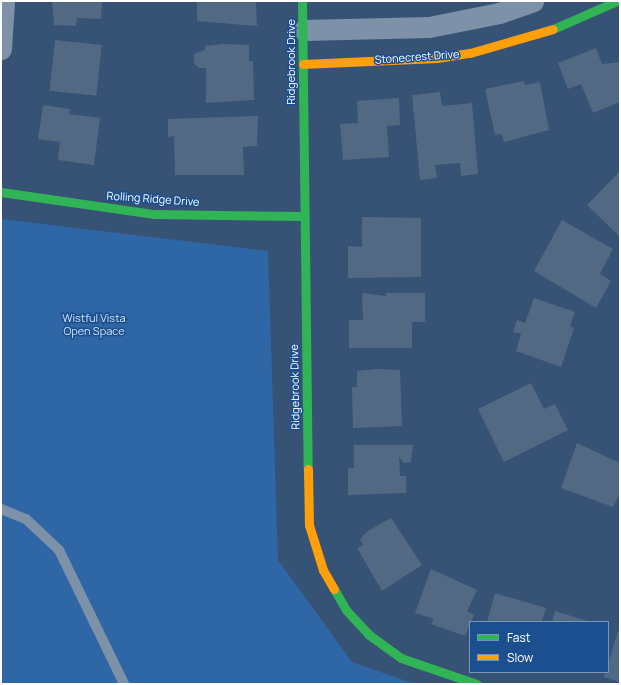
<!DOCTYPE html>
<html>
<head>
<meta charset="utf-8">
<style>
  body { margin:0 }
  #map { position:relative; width:621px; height:685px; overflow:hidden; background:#365274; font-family:Manrope,sans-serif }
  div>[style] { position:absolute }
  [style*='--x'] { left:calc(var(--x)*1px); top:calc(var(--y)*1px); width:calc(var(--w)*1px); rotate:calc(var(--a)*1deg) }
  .green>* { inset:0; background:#2f66a5 }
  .building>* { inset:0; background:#526984; transform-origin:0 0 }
  .lane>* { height:10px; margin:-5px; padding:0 5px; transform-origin:5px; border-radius:5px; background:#7d92a8 }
  .street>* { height:21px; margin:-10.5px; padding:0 10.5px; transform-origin:10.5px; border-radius:10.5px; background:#7d92a8 }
  .fast>* { height:9px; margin:-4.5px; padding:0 4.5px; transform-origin:4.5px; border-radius:4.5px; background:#30b455 }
  .slow>* { height:9px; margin:-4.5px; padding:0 4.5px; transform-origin:4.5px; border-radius:4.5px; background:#ff9f0a }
  span { translate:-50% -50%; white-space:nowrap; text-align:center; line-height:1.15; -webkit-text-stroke:3px #1b4f8f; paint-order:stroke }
  .street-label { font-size:11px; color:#fff }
  .park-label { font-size:11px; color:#cfe3fa }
  .frame { position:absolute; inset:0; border:2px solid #fff; pointer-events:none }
  .legend { position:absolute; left:469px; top:621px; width:140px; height:52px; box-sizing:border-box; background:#1b4f8f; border:1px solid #7695bc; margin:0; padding:5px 7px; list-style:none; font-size:12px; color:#fff }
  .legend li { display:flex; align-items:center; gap:8px; height:20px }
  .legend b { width:20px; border:1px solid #7695bc }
</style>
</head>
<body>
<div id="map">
  <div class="green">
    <i style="clip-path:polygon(1px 219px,268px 251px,278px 560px,352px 662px,415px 684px,1px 684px)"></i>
  </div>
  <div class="building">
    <i style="clip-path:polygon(52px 1px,102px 1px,101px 19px,77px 18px,76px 26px,54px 25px)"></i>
    <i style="clip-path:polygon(197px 1px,256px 1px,257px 26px,197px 21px)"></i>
    <i style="left:55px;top:40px;width:47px;height:51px;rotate:6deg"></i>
    <i style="clip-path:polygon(223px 44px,249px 45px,249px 61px,253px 61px,254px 100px,206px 103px,206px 68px,199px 68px,194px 63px,194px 54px,205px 50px,205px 46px)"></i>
    <i style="clip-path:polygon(596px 48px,602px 64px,620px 62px,620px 102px,593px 113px,581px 84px,568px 89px,558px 63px)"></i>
    <i style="clip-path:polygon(524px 81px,525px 85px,540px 82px,549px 130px,504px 142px,502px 134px,495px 135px,485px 89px)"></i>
    <i style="clip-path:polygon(440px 92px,442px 106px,472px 103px,478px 174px,461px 176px,460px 163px,435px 165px,437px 178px,420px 180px,412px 95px)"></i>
    <i style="clip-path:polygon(399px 98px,400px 125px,387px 126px,389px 157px,343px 160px,340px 124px,358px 123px,357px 101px)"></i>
    <i style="clip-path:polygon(43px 105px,70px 109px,69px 114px,100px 118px,94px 165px,58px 160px,60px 142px,38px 139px)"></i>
    <i style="clip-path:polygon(258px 116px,257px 146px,243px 147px,244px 175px,175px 175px,174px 136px,168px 137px,168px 119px)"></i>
    <i style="clip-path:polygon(620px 171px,620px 237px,587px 205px)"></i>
    <i style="clip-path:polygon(362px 217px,421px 218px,421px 277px,348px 278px,348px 246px,362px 247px)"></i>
    <i style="clip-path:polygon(562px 220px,613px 249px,600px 274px,611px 281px,596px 308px,534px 271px)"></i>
    <i style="clip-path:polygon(362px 293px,386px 296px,386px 293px,425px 293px,425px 322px,412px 322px,412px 348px,349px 348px,349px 320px,363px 320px)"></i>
    <i style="clip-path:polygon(534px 298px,575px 312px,570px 326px,574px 328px,561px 367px,516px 351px,521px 334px,513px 332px,517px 320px,525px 323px)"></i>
    <i style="clip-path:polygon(376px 369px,400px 370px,402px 426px,353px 428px,352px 387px,357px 387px,357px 371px)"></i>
    <i style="clip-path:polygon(531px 383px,544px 409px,555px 404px,568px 430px,504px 462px,478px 409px)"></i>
    <i style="clip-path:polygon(577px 443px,620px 463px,620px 493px,613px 507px,561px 488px)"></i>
    <i style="clip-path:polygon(354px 445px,413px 445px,411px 462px,404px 463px,399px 457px,400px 476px,406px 476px,406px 493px,348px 495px,348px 468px,354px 468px)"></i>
    <i style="clip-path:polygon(391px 518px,422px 565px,382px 591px,357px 548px,363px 545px,360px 539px,368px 531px)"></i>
    <i style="clip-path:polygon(431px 569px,477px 590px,467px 611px,474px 615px,465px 636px,431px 624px,434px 619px,415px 613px)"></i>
    <i style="clip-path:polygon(495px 593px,546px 608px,542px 622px,487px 622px)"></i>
    <i style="clip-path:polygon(555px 611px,591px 622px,552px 622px)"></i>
    <i style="clip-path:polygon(618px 631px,620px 631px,620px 682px,604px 677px)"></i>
  </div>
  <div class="lane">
    <i style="--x:1;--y:509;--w:27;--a:22"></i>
    <i style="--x:26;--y:519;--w:45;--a:43.2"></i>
    <i style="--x:59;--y:550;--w:149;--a:64.1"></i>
  </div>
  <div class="street">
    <i style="--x:304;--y:30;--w:125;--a:-1.4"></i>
    <i style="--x:429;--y:27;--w:71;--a:-11.3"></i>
    <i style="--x:499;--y:13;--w:36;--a:-19"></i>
    <i style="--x:1;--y:49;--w:48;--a:-86.4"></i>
  </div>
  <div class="fast">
    <i style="--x:302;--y:1;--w:468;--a:89.3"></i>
    <i style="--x:553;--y:29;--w:70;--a:-23.6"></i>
    <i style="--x:1;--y:192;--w:155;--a:8.2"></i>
    <i style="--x:154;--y:214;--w:150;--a:0.8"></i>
    <i style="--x:334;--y:589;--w:24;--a:60"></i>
    <i style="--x:346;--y:610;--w:33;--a:47"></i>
    <i style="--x:368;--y:634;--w:41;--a:36"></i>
    <i style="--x:401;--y:658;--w:80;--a:18.9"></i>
  </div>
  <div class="slow">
    <i style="--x:303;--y:64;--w:134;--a:-2.6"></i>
    <i style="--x:437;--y:58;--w:33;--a:-9"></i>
    <i style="--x:470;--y:53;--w:86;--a:-16.1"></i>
    <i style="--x:308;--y:469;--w:56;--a:89"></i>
    <i style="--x:309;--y:525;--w:47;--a:72.7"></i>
    <i style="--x:323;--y:570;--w:22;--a:60"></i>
  </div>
  <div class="street-label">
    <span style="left:417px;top:57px;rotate:-4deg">Stonecrest Drive</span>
    <span style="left:291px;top:62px;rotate:-90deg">Ridgebrook Drive</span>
    <span style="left:153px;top:199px;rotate:4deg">Rolling Ridge Drive</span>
    <span style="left:295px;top:387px;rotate:-91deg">Ridgebrook Drive</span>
  </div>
  <div class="park-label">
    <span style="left:94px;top:325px">Wistful Vista<br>Open Space</span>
  </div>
  <div class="frame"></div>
  <ul class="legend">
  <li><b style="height:5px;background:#30b455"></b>Fast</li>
  <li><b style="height:5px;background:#ff9f0a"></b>Slow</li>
  </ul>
</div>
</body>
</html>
